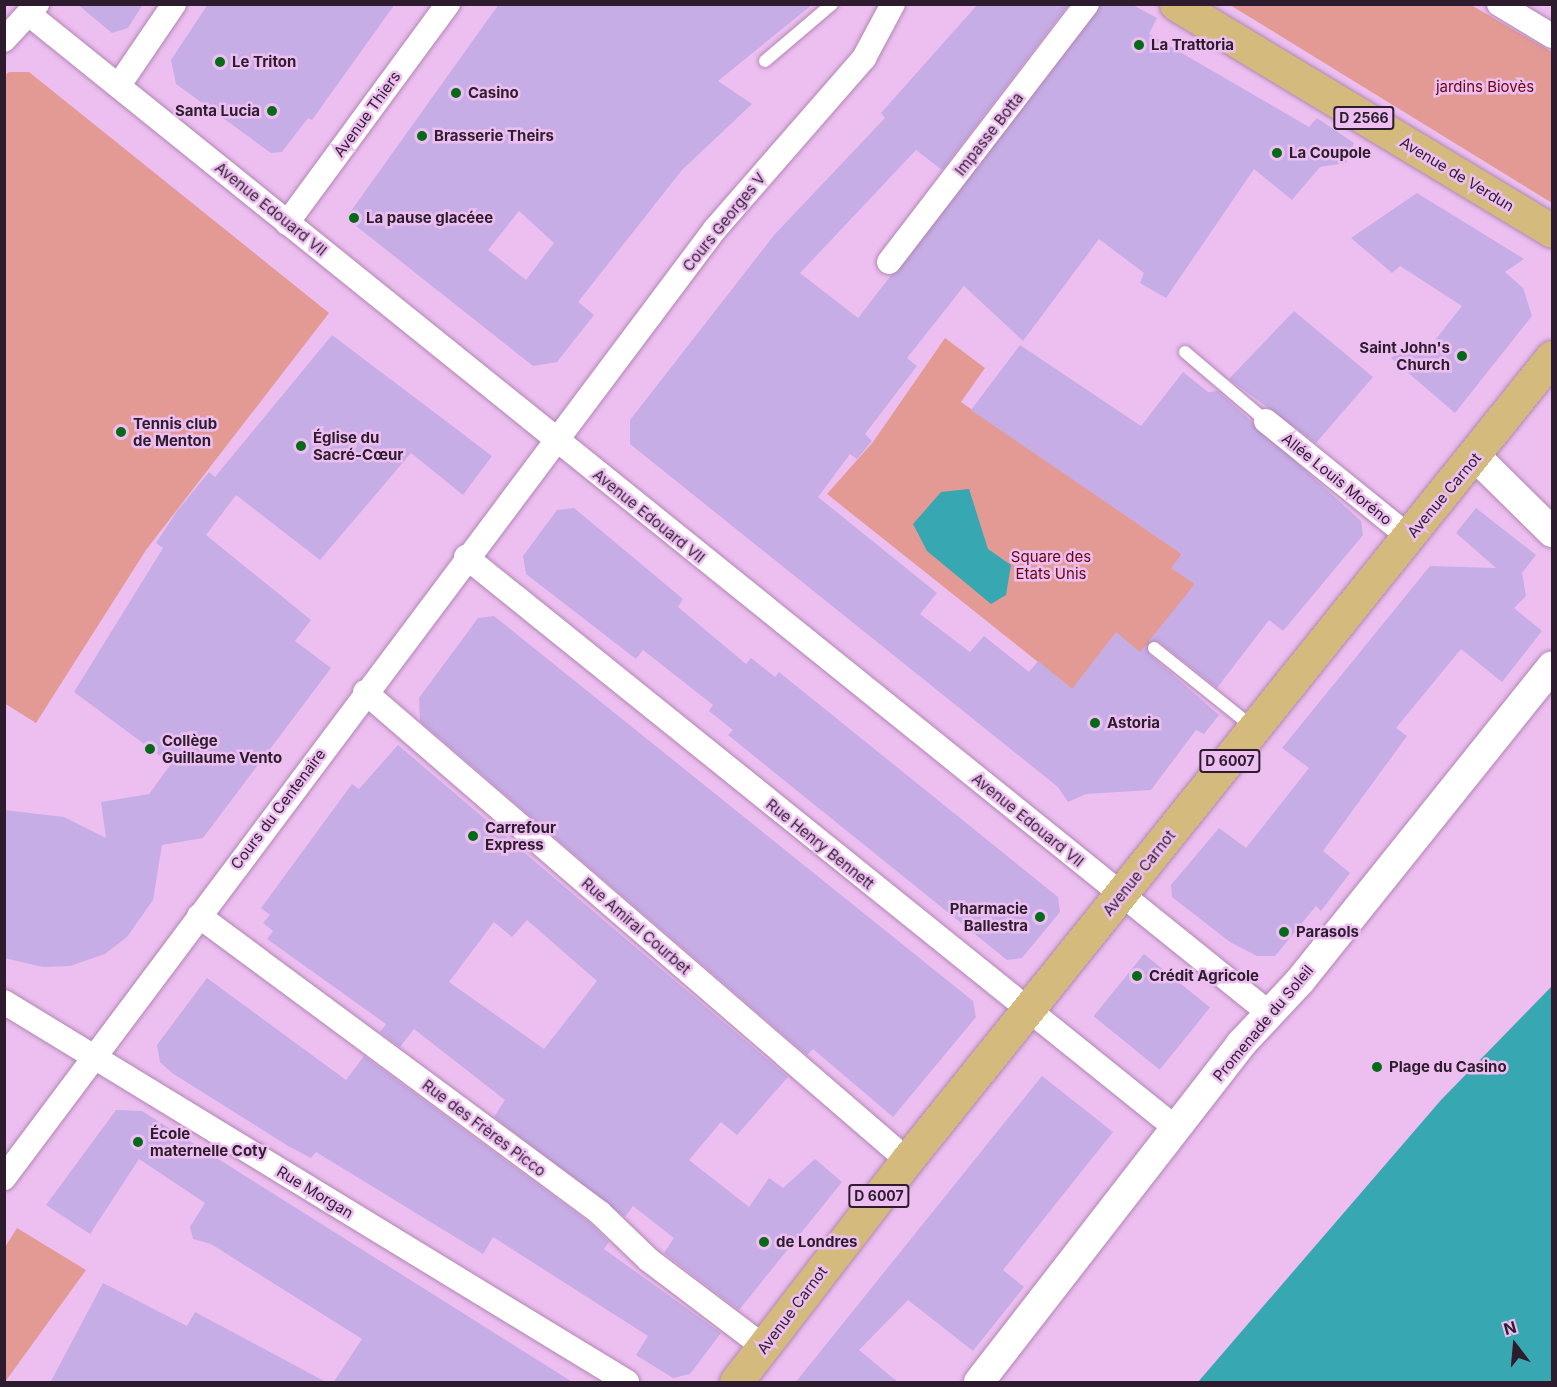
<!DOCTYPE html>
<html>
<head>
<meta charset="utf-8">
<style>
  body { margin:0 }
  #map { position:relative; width:1557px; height:1387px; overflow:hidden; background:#edbff0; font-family:Inter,sans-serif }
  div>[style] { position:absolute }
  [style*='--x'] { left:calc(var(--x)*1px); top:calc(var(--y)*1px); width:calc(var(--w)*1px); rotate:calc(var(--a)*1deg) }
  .green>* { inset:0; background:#e49a94 }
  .water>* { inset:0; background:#37a7b2 }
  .building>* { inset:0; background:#c6ade6; transform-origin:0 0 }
  .roads { filter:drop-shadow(0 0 2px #b186b4) drop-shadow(0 0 2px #b186b4) }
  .service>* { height:12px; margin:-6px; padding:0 6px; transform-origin:6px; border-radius:6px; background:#fff }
  .minor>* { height:24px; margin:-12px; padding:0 12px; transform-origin:12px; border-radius:12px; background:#fff }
  .tertiary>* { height:30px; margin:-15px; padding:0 15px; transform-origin:15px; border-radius:15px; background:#fff }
  .primary>* { height:33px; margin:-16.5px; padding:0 16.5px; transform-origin:16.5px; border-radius:16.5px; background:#d4bb7d }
  .dots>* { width:16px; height:16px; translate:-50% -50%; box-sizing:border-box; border:3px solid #edbff0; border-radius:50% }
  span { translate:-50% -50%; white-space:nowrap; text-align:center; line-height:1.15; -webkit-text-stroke:5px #edbff0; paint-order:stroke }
  .shield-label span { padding:2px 4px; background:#edbff0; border:2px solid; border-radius:4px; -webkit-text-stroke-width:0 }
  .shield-label { font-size:14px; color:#2d1c2e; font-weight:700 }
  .poi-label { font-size:15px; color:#2d1c2e; font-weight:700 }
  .left { translate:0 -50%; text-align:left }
  .right { translate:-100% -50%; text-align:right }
  .park-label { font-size:15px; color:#68040f }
  .street-label { font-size:15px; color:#2d1c2e }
  .frame { position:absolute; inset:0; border:6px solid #2d1c2e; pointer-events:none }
  .north { position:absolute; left:1485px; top:1315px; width:60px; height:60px; -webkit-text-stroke:4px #edbff0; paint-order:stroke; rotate:344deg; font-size:16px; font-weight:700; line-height:24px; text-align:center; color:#2d1c2e }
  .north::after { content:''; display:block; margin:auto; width:21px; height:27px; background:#2d1c2e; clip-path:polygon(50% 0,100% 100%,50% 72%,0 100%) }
</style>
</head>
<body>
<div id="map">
  <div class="green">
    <i style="clip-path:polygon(1230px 5px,1471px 5px,1552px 52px,1552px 203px)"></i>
    <i style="clip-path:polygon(9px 72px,29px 72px,329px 313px,146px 550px,36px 723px,4px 703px,4px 76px)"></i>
    <i style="clip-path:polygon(945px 338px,985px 368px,961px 402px,1182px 554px,1172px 568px,1195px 584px,1144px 655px,1072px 689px,827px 494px,873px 442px)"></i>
    <i style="clip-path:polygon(17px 1228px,86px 1270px,5px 1382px,5px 1247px)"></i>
  </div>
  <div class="water">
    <i style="clip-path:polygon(969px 489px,988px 549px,1011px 565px,1006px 595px,991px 604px,927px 551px,913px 524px,941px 492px)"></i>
    <i style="clip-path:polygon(1552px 986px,1552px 1382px,1198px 1382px,1441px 1100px)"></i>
  </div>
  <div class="building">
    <i style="clip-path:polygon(77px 4px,143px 4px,128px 28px,112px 33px)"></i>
    <i style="clip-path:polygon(208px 4px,395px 4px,312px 120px,308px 118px,282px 152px,271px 153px,176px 84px,171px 60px)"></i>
    <i style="clip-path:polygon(evenodd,499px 4px,813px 4px,718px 81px,752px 104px,682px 170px,578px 302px,594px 315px,557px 362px,533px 366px,346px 218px,499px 4px,519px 211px,554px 243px,526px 280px,488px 250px,519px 211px)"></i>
    <i style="clip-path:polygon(978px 4px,1069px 4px,942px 170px,916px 150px,800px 273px,858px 318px,1101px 4px,1131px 4px,1157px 18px,1149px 34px,1309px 127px,1317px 118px,1354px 143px,1346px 163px,1320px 167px,1292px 200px,1254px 169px,1166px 298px,1140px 283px,1144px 273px,1099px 239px,1023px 341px,964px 286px,907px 358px,917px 366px,865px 434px,872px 441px,857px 459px,850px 454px,818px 497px,937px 593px,920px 614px,970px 652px,984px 636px,1029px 672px,1038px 661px,1072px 689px,1116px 632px,1140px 652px,1147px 644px,1149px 654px,1219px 715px,1204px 734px,1196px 730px,1151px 790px,1086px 794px,1068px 802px,1058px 787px,630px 444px,630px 420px,775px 234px,885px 118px,881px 113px)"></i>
    <i style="clip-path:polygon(1417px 193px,1524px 259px,1505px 272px,1523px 288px,1532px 316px,1455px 413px,1391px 358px,1411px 343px,1424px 354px,1462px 306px,1400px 266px,1392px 273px,1351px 238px)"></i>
    <i style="clip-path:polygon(1294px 311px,1373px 377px,1316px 443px,1229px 379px)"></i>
    <i style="clip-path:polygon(332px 335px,492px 456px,463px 495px,411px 453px,320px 560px,236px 495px,206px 535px,311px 620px,295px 641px,331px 668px,203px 838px,162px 845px,153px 900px,127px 937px,105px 954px,70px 966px,43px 967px,4px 958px,4px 810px,64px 817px,106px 838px,101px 802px,149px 794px,171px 764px,74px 692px,163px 548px,156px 543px,177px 511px,209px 472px,215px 477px)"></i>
    <i style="clip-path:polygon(1020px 345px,1141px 426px,1183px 372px,1208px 392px,1218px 391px,1361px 521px,1363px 535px,1283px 631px,1269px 620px,1217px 688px,1159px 642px,1148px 642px,1195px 584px,1171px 568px,1182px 554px,971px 410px)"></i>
    <i style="clip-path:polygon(574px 508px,683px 599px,678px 607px,746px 664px,751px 658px,775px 677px,779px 672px,1058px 897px,1060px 912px,1022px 958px,1007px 960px,728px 735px,733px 730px,709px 711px,713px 705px,643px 650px,636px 659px,526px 574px,523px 556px,557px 510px)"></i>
    <i style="clip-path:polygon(1476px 508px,1536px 555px,1522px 573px,1526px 596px,1514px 608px,1542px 631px,1502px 682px,1461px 649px,1396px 728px,1407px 736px,1323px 851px,1350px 873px,1321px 911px,1316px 906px,1275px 956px,1257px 956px,1230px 942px,1172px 897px,1171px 885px,1219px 828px,1246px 848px,1309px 768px,1282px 748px,1430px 566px,1496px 568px,1456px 533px)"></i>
    <i style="clip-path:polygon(494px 616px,973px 1001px,976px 1017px,893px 1117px,813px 1049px,807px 1055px,420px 721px,419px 698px,478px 618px)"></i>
    <i style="clip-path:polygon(evenodd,398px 745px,788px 1077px,737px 1135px,721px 1122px,689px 1160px,749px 1207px,769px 1178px,783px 1188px,815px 1159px,842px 1182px,739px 1310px,664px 1253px,674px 1238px,633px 1206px,625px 1217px,494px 1117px,505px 1100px,414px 1029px,400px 1047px,380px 1032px,386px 1024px,267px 939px,273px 931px,263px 923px,270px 915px,261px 908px,352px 784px,359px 789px,398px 745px,527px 920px,597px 981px,544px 1049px,449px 982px,494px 922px,512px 937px,527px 920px)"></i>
    <i style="left:1144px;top:954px;width:85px;height:80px;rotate:39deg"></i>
    <i style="clip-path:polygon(207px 978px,346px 1080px,364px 1056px,591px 1224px,609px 1242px,604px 1249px,721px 1333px,690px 1374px,673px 1378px,636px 1355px,648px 1336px,493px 1237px,483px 1254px,316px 1152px,311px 1158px,288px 1146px,172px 1073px,160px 1062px,157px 1045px)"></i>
    <i style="clip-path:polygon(1042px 1076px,1113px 1132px,1003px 1270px,1024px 1287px,973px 1351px,908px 1300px,859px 1350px,899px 1383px,795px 1383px)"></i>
    <i style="clip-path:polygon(116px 1110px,142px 1111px,574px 1383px,333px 1383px,362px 1339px,211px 1244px,193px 1239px,190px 1227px,205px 1203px,139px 1159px,90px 1234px,46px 1205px)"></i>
    <i style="clip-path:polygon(103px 1283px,187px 1326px,195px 1312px,328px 1383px,50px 1383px)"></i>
  </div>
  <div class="roads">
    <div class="service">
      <i style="--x:765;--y:61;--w:88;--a:-40.4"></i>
      <i style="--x:1185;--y:352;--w:106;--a:40.4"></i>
      <i style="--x:1154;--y:648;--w:128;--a:38.7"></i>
    </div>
    <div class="minor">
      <i style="--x:1499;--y:4;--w:62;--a:31.1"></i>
      <i style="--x:30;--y:15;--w:1591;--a:38.85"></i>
      <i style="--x:4;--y:40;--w:49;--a:-47.5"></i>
      <i style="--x:119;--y:85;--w:98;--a:-55.8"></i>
      <i style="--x:287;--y:223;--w:272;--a:-53.7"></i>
      <i style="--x:889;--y:262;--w:325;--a:-52.5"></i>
      <i style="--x:1266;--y:421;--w:184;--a:39"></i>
      <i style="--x:466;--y:557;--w:913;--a:38.82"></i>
      <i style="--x:365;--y:692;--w:716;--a:40.81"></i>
      <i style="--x:199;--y:916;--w:499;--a:36.5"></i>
      <i style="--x:600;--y:1213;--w:68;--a:43.8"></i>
      <i style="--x:649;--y:1260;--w:144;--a:37.1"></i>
      <i style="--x:4;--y:1002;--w:730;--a:31.38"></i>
      <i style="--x:4;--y:1178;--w:1186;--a:-53.16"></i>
      <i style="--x:715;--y:229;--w:227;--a:-48.9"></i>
      <i style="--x:864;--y:58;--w:61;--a:-61.8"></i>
    </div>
    <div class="tertiary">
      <i style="--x:1476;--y:457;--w:107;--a:44.6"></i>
      <i style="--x:979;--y:1382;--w:428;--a:-52.2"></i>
      <i style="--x:1241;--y:1044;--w:86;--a:-46.9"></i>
      <i style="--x:1300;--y:981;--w:403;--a:-51.3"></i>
    </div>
    <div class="primary">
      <i style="--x:1176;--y:4;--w:439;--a:31.1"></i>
      <i style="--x:736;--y:1382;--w:280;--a:-52.4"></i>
      <i style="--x:907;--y:1160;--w:1030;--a:-51.23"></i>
    </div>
  </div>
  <div class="dots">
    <i style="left:1139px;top:45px;background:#046a17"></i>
    <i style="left:220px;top:62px;background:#046a17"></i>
    <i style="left:456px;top:93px;background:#046a17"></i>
    <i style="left:272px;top:111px;background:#046a17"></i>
    <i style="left:422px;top:136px;background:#046a17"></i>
    <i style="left:1277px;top:153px;background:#046a17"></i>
    <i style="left:354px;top:218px;background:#046a17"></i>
    <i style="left:1462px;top:356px;background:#046a17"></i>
    <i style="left:121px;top:432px;background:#046a17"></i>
    <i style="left:301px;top:446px;background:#046a17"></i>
    <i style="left:1095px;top:723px;background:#046a17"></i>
    <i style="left:150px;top:749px;background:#046a17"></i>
    <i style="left:473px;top:836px;background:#046a17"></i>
    <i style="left:1040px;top:917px;background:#046a17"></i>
    <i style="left:1284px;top:932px;background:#046a17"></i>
    <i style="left:1137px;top:976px;background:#046a17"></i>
    <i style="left:1377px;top:1067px;background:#046a17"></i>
    <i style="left:138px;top:1142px;background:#046a17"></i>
    <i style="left:764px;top:1242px;background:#046a17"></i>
  </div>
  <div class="shield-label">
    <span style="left:1364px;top:118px">D 2566</span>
    <span style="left:1230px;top:761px">D 6007</span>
    <span style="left:879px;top:1196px">D 6007</span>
  </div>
  <div class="poi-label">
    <span class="left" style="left:1151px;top:45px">La Trattoria</span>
    <span class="left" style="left:232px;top:62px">Le Triton</span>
    <span class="left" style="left:468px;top:93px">Casino</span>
    <span class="right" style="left:260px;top:111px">Santa Lucia</span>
    <span class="left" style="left:434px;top:136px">Brasserie Theirs</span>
    <span class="left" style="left:1289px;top:153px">La Coupole</span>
    <span class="left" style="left:366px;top:218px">La pause glacéee</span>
    <span class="right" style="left:1450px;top:356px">Saint John's<br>Church</span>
    <span class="left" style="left:133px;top:432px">Tennis club<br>de Menton</span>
    <span class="left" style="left:313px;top:446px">Église du<br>Sacré-Cœur</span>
    <span class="left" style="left:1107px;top:723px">Astoria</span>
    <span class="left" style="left:162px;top:749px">Collège<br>Guillaume Vento</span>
    <span class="left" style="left:485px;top:836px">Carrefour<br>Express</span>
    <span class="right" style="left:1028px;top:917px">Pharmacie<br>Ballestra</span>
    <span class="left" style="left:1296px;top:932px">Parasols</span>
    <span class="left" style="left:1149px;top:976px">Crédit Agricole</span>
    <span class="left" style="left:1389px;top:1067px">Plage du Casino</span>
    <span class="left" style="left:150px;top:1142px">École<br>maternelle Coty</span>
    <span class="left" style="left:776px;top:1242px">de Londres</span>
  </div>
  <div class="park-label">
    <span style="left:1485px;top:87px">jardins Biovès</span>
    <span style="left:1051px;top:565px">Square des<br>Etats Unis</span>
  </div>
  <div class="street-label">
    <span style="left:367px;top:114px;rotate:-54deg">Avenue Thiers</span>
    <span style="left:989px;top:134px;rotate:-52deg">Impasse Botta</span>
    <span style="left:1457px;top:174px;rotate:31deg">Avenue de Verdun</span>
    <span style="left:271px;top:209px;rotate:39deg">Avenue Edouard VII</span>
    <span style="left:724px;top:222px;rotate:-51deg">Cours Georges V</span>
    <span style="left:1337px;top:479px;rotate:39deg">Allée Louis Moréno</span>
    <span style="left:1444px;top:495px;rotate:-50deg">Avenue Carnot</span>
    <span style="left:649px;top:516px;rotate:39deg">Avenue Edouard VII</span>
    <span style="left:278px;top:809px;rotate:-53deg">Cours du Centenaire</span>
    <span style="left:1028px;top:820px;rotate:39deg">Avenue Edouard VII</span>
    <span style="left:820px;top:844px;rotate:39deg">Rue Henry Bennett</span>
    <span style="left:1139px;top:873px;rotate:-51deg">Avenue Carnot</span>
    <span style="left:636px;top:926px;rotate:41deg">Rue Amiral Courbet</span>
    <span style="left:1263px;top:1023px;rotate:-50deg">Promenade du Soleil</span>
    <span style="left:484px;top:1128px;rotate:37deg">Rue des Frères Picco</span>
    <span style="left:315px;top:1192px;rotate:31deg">Rue Morgan</span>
    <span style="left:792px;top:1310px;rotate:-53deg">Avenue Carnot</span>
  </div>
  <div class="frame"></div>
  <div class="north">N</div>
</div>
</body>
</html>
